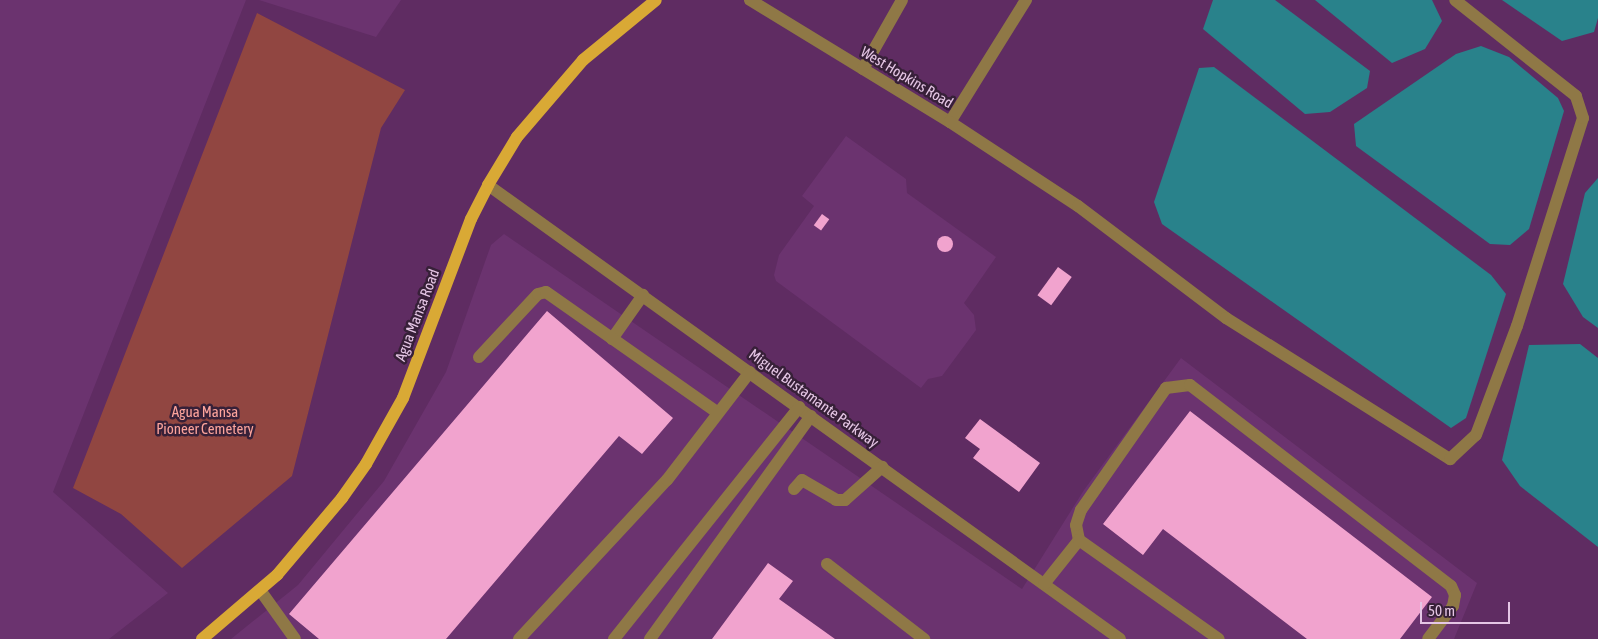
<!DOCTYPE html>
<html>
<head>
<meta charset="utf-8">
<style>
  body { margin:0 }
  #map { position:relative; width:1598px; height:639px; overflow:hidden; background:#5f2c62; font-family:"Asap Condensed",sans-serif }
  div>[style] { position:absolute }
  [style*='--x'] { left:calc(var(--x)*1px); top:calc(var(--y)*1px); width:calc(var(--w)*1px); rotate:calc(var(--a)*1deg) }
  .built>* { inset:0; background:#6b336f }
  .green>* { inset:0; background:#914641 }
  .water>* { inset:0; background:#29828b }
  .building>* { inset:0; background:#f1a3ce; transform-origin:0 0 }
  .round { border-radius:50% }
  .minor>* { height:12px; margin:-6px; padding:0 6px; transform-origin:6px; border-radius:6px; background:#8f7846 }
  .major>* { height:12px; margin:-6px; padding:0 6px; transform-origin:6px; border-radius:6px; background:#d9a935 }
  span { translate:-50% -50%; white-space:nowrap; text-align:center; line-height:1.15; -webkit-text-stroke:5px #372038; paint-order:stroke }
  .street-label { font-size:15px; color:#e5c6e5 }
  .park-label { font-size:15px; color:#fda49c }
  .scale { position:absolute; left:1420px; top:602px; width:90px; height:22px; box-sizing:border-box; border:2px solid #e5c6e5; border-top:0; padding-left:6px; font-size:15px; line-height:18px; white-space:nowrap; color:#e5c6e5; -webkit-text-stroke:4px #372038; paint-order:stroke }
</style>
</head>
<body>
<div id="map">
  <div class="built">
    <i style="clip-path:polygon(0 0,246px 0,53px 492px,168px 593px,109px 639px,0 639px)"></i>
    <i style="clip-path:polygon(259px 0,401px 0,376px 37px)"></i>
    <i style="clip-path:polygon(846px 136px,906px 179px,907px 193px,996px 257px,964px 303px,974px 315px,976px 330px,942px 376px,928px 379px,921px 388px,776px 281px,774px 275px,779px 255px,814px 206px,802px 196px)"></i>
    <i style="clip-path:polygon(504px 234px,1022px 589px,1084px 490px,1181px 358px,1477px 583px,1454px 639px,231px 639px,298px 585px,384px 481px,446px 372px,491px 245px)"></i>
  </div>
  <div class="green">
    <i style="clip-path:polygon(257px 13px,405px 90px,381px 128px,292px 476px,182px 568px,121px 514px,73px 488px)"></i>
  </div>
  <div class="water">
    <i style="clip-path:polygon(1213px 0,1275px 0,1370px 71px,1367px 88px,1330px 112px,1305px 114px,1203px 29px)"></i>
    <i style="clip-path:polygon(1315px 0,1432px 0,1442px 21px,1425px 49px,1392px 63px)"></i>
    <i style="clip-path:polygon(1502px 0,1598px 0,1598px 18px,1594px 32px,1562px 41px)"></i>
    <i style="clip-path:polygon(1481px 46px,1509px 57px,1558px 98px,1564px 111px,1529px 229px,1510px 245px,1490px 244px,1356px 146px,1354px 124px,1456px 54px)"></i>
    <i style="clip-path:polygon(1214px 67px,1491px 275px,1506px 294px,1466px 418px,1451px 428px,1162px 224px,1154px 202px,1199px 68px)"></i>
    <i style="clip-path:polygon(1598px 178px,1598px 328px,1583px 317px,1563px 284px,1585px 193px)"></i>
    <i style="clip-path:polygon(1580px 344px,1598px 358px,1598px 547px,1520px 486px,1502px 460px,1529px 345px)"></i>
  </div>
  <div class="building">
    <i style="left:822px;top:214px;width:9px;height:14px;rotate:36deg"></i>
    <i class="round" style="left:937px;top:236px;width:16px;height:16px"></i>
    <i style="left:1058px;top:267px;width:17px;height:35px;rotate:36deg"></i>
    <i style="clip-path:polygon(547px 311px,673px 418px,642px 454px,619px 436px,446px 639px,319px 639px,289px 614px)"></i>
    <i style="clip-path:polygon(1190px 411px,1432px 597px,1400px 639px,1307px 639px,1163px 529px,1143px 555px,1103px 524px)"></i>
    <i style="clip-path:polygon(980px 419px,1040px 463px,1019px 492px,973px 458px,980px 449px,965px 438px)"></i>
    <i style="clip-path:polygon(768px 563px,793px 581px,779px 599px,835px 639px,712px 639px)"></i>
  </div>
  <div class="minor">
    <i style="--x:750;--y:0;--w:234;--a:31.4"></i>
    <i style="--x:950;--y:122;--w:144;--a:-58.1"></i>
    <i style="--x:863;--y:69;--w:79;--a:-60.5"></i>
    <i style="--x:950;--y:122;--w:153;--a:33.3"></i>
    <i style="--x:1078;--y:206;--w:186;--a:37.1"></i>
    <i style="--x:1226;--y:318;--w:265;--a:32.2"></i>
    <i style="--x:1450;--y:459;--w:35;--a:-43"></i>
    <i style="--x:1476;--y:435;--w:116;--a:-69.4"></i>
    <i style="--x:1517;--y:326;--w:218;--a:-72.4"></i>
    <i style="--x:1583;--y:118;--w:23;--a:-108"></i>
    <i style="--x:1576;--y:96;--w:154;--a:-141.6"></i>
    <i style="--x:488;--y:185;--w:778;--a:35.69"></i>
    <i style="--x:612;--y:339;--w:54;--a:-54.8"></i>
    <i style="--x:479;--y:357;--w:86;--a:-46.9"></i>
    <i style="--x:538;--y:294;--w:8;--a:-14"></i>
    <i style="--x:546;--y:292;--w:210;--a:35.1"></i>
    <i style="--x:794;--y:489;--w:12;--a:-48"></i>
    <i style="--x:802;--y:480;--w:39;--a:30"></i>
    <i style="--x:836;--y:500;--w:9;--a:0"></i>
    <i style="--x:845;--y:500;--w:50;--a:-41.7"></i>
    <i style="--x:1079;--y:540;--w:15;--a:-101"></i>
    <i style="--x:1076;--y:525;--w:16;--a:-72"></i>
    <i style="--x:1081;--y:510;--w:149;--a:-55.1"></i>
    <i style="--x:1166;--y:388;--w:24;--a:-7"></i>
    <i style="--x:1190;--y:385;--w:329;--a:37.6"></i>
    <i style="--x:1451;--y:586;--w:10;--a:66"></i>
    <i style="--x:1455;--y:595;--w:11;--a:100"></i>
    <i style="--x:1453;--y:606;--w:41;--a:127.1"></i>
    <i style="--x:827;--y:564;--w:123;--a:37.7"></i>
    <i style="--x:1044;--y:584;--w:56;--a:-51.5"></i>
    <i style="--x:1079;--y:540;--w:171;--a:35.3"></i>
    <i style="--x:260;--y:590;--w:60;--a:54.5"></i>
    <i style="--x:519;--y:639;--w:217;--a:-47.1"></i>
    <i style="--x:667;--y:480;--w:136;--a:-52.5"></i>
    <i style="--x:614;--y:639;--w:297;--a:-51.4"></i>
    <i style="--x:650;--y:639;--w:275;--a:-54.2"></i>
  </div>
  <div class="major">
    <i style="--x:202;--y:639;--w:99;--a:-40.5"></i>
    <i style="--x:277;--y:575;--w:101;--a:-49.8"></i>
    <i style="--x:342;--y:498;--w:42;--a:-54.8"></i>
    <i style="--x:366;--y:464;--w:76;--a:-60.7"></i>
    <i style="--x:403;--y:398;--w:191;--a:-69.2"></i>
    <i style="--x:471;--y:219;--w:38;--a:-63"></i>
    <i style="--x:488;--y:185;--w:56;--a:-58.9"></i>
    <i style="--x:517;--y:137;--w:101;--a:-49.4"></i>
    <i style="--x:583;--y:60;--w:94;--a:-39.4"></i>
  </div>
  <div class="street-label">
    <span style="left:907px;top:77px;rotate:31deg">West Hopkins Road</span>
    <span style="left:417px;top:315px;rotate:-69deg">Agua Mansa Road</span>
    <span style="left:814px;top:398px;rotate:36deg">Miguel Bustamante Parkway</span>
  </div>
  <div class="park-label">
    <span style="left:205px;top:420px">Agua Mansa<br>Pioneer Cemetery</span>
  </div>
  <div class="scale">50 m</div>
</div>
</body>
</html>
